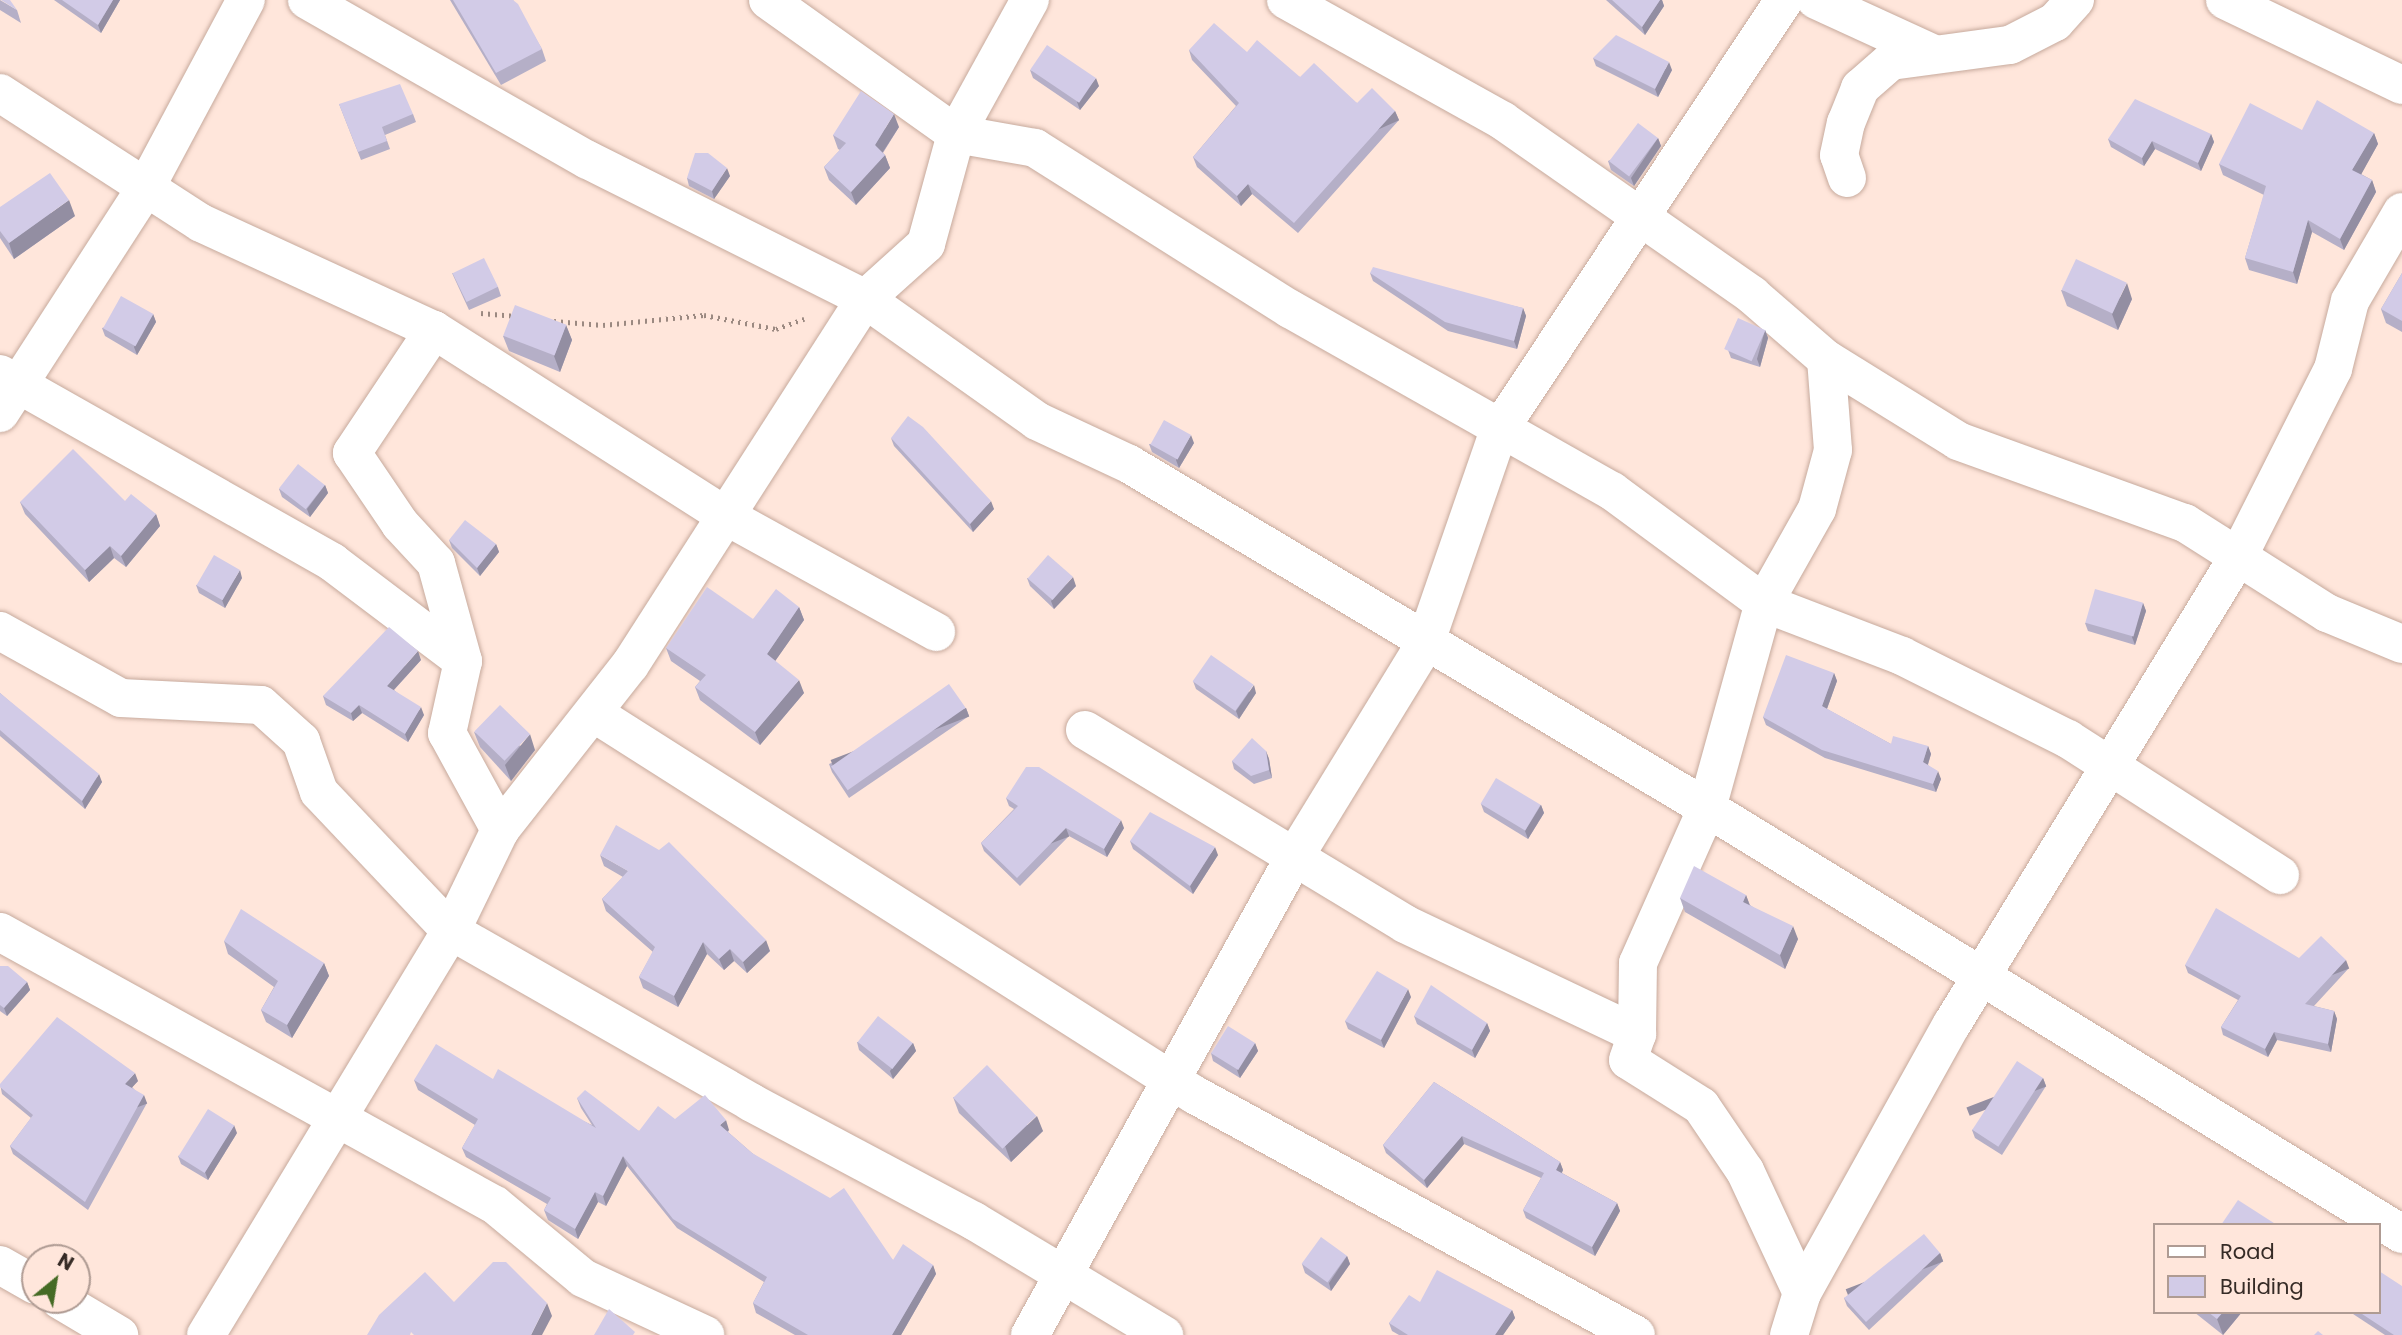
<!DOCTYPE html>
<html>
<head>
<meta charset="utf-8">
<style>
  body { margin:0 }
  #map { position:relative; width:2402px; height:1335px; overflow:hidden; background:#ffe6db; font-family:Poppins,sans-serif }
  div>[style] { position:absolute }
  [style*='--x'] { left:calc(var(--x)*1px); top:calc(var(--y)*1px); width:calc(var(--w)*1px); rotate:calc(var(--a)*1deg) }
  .path>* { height:4.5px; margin-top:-2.25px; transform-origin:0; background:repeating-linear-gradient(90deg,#9b8981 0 2px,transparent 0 7px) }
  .roads { filter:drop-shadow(0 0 2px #c7aa9d) drop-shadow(0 0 2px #c7aa9d) }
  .minor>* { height:38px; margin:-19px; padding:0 19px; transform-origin:19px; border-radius:19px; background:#fff }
  .wall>* { inset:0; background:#b5afc7 }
  .shaded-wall>* { inset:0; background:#938ea2; transform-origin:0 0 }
  .building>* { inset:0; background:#d2cbe7; transform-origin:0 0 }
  span { translate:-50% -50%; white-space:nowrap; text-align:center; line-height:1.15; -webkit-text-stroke:6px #ffe6db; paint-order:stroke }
  .legend { position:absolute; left:2153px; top:1223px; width:228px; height:91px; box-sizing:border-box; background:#ffe6db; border:2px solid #af9b93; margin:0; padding:9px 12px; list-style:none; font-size:21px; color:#362b26 }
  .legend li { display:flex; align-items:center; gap:14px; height:35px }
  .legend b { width:35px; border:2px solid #af9b93 }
  .north { position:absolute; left:21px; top:1244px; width:70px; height:70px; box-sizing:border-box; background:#ffe6db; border:2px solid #af9b93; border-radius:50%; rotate:30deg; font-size:19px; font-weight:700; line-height:28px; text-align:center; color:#362b26 }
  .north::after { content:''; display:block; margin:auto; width:24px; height:32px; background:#456b25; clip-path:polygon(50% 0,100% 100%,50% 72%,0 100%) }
</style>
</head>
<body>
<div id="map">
  <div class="path">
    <i style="--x:481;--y:313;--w:33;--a:5"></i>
    <i style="--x:554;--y:321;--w:49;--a:4.7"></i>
    <i style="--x:603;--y:325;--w:101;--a:-5.7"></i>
    <i style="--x:704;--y:315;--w:73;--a:11"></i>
    <i style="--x:776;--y:329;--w:30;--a:-20"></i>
  </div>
  <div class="roads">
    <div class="minor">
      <i style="--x:307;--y:0;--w:323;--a:29.7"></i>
      <i style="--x:588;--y:160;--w:310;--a:26.6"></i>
      <i style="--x:865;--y:299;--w:211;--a:35.3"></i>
      <i style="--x:1037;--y:421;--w:102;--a:25.1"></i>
      <i style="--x:1129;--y:464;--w:673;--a:30.76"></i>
      <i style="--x:1707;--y:808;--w:815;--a:31.51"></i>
      <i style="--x:768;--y:0;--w:231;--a:35.5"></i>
      <i style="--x:956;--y:134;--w:80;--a:10"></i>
      <i style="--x:1035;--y:148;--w:302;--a:32.3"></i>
      <i style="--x:1290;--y:309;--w:370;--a:29.5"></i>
      <i style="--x:1612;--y:491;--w:189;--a:36.4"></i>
      <i style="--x:1764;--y:603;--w:148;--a:21"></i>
      <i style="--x:1902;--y:656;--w:186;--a:26.6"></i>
      <i style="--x:2068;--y:739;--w:252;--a:32.7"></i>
      <i style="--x:1286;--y:0;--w:248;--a:29.1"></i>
      <i style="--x:1503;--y:121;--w:304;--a:34.9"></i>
      <i style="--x:1752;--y:295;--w:98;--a:40.9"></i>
      <i style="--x:1826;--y:359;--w:155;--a:31.8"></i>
      <i style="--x:1958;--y:441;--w:241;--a:19.9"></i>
      <i style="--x:2185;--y:523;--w:168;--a:32.4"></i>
      <i style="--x:2327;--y:613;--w:81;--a:22.5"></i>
      <i style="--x:1816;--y:0;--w:128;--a:24.6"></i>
      <i style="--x:2225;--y:0;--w:196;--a:25.7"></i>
      <i style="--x:0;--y:93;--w:239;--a:32.9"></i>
      <i style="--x:201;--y:223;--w:256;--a:24.7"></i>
      <i style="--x:434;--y:330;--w:346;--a:32.5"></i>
      <i style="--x:726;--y:516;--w:240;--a:28.9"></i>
      <i style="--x:1847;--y:178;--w:24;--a:-109"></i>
      <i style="--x:1839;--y:155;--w:33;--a:-78"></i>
      <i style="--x:1846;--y:123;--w:38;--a:-68"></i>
      <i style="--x:1860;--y:88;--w:41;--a:-41.1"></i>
      <i style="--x:1891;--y:61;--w:120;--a:-7.7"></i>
      <i style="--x:2010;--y:45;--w:51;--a:-27.1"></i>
      <i style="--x:2055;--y:22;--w:30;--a:-48"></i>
      <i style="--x:434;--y:330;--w:148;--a:123.7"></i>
      <i style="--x:352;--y:453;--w:86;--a:55.9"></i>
      <i style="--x:400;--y:524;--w:53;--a:47.3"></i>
      <i style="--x:436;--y:563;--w:102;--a:74.6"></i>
      <i style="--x:463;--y:661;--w:74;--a:102.5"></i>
      <i style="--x:447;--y:733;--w:111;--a:61.3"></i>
      <i style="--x:0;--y:374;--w:382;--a:29.5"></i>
      <i style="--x:332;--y:562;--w:164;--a:37.1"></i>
      <i style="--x:0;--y:413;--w:269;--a:-57.1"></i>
      <i style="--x:146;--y:187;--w:212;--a:-61.9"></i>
      <i style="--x:0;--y:631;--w:138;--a:29"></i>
      <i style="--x:121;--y:698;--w:140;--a:2.9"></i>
      <i style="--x:261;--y:705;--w:54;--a:42"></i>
      <i style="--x:301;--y:741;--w:54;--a:70.6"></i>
      <i style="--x:319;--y:792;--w:192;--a:46.5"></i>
      <i style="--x:451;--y:931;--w:347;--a:29.7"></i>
      <i style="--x:752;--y:1103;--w:251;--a:28"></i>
      <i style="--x:974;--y:1221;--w:222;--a:31"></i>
      <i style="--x:595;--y:714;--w:711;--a:32.42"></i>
      <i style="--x:1195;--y:1095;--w:502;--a:28.56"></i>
      <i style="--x:1085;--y:730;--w:374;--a:31.2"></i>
      <i style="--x:1405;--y:924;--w:257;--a:25.4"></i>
      <i style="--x:0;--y:932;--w:565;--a:28.88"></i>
      <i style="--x:495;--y:1205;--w:114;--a:39.7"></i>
      <i style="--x:583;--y:1278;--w:135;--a:25"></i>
      <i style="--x:0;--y:1265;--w:40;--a:29.7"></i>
      <i style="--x:1802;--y:1293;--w:135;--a:-115"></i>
      <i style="--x:1745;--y:1171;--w:78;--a:-124.1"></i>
      <i style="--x:1701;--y:1106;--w:86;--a:-147.8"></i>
      <i style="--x:1628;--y:1060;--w:28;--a:-71"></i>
      <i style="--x:1637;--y:1034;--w:71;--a:-89.2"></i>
      <i style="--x:1638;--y:963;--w:170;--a:-66"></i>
      <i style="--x:1707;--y:808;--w:213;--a:-74.5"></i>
      <i style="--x:1764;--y:603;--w:108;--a:-60.6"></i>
      <i style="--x:1817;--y:509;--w:61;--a:-74.8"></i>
      <i style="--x:1833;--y:450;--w:91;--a:-94.4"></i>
      <i style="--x:60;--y:1300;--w:69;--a:30.7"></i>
      <i style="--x:206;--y:1335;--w:472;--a:-58.8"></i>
      <i style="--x:451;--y:931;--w:112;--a:-64.1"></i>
      <i style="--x:500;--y:830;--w:210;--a:-51.8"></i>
      <i style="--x:630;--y:665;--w:435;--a:-57.3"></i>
      <i style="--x:865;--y:299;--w:82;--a:-42"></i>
      <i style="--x:926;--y:244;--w:114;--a:-74.7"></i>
      <i style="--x:956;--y:134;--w:153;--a:-61.1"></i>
      <i style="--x:1030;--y:1335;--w:547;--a:-61.05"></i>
      <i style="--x:1295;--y:856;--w:249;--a:-58.5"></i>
      <i style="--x:1425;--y:644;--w:226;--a:-70.9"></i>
      <i style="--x:1499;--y:430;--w:516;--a:-56.46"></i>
      <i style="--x:1789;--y:1335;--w:44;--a:-72.8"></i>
      <i style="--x:1802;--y:1293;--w:308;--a:-60.9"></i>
      <i style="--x:1952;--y:1024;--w:548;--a:-58.52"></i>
      <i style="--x:2238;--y:557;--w:211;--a:-63.2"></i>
      <i style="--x:2333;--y:369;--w:70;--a:-76"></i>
      <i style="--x:2350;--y:301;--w:103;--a:-59.7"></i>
    </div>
  </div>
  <div class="wall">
    <i style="clip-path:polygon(0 0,17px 10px,21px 23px,0 10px)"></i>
    <i style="clip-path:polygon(54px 0,120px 0,101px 33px)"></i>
    <i style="clip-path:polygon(450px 0,513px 0,542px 49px,546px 61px,501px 85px)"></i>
    <i style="clip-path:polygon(1606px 0,1662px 0,1664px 6px,1645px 35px)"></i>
    <i style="clip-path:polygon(1189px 50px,1247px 52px,1300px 77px,1357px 103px,1395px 111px,1399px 120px,1298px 233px,1252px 194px,1241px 206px,1197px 167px,1193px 157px,1236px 106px,1192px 60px)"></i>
    <i style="clip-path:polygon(1593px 58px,1672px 70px,1658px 97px,1596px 66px)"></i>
    <i style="clip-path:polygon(1030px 70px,1099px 86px,1080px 110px,1033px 78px)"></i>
    <i style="clip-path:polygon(339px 104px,413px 114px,416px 122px,385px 135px,390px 149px,361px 160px)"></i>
    <i style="clip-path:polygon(899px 127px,883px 153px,885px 155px,890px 168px,856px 205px,829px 180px,824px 167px,840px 150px,838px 149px,833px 135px)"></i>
    <i style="clip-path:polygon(2302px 130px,2374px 133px,2378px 144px,2361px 174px,2372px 180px,2376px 192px,2344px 250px,2312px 232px,2297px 284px,2249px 270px,2245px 258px,2264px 195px,2223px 175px,2219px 164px)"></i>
    <i style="clip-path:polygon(2211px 134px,2214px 142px,2201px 171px,2155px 149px,2144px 166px,2111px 147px,2108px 139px)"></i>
    <i style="clip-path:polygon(1658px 138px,1661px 146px,1634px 186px,1611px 170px,1608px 161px)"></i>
    <i style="clip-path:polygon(730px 176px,714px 199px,689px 186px,687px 178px)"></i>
    <i style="clip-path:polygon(0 207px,75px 216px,14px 259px,0 238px)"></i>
    <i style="clip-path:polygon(452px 273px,498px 287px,501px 296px,469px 310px)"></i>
    <i style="clip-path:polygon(1370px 273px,1523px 308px,1526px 316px,1517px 349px,1448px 331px,1373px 281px)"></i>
    <i style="clip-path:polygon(2402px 273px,2402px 332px,2386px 323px,2381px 309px)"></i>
    <i style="clip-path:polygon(2061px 290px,2132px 299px,2118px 330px,2067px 306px)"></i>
    <i style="clip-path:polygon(153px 314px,156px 322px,137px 355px,105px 336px,102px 328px)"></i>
    <i style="clip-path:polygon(566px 325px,572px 340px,560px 372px,509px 351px,503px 336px)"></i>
    <i style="clip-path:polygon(1765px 330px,1768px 338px,1760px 367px,1731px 358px,1728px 350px)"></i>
    <i style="clip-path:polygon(891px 438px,994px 509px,973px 532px,894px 446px)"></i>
    <i style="clip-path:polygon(1194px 443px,1179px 468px,1152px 452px,1149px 444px)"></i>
    <i style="clip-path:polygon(325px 485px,328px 493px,310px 517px,282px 497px,279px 489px)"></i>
    <i style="clip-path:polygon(125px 501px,156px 514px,160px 526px,126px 567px,114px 558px,89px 582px,25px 514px,20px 502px)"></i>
    <i style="clip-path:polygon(449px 540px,496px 544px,499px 552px,480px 576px,452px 548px)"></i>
    <i style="clip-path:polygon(242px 578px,225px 608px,199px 593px,196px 585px)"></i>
    <i style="clip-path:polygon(1027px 578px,1076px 586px,1054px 609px,1030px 586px)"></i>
    <i style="clip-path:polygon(2143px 603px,2146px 611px,2135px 645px,2088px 631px,2085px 623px)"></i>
    <i style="clip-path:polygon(799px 607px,804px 620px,775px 661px,804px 693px,760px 745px,700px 700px,695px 687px,700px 681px,671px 661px,666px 648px,753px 619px)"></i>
    <i style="clip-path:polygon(421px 660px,394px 690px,424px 715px,408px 742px,362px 713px,353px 721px,326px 705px,323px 696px)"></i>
    <i style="clip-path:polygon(1834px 673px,1837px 681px,1827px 709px,1891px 744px,1928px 746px,1931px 754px,1928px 765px,1941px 779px,1936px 792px,1825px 758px,1766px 725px,1763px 717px)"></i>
    <i style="clip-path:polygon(1193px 681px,1256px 693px,1239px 719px,1196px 689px)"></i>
    <i style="clip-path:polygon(0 693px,102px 782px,85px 809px,0 736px)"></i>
    <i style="clip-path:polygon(966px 708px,969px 716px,849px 798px,832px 772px,829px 764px)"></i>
    <i style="clip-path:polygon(474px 732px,535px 750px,511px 781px,480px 747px)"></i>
    <i style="clip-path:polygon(1266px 751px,1269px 759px,1272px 778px,1254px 784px,1234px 769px,1232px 761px)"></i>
    <i style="clip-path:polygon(1006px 798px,1124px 828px,1107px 857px,1069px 836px,1020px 886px,984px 851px,981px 843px,1014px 809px,1009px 806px)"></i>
    <i style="clip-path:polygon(1481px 804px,1541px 805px,1544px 813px,1528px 839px,1484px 812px)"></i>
    <i style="clip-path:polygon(1130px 841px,1218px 855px,1193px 894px,1133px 849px)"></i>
    <i style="clip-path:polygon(600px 855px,770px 951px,747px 973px,734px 961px,724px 970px,707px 954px,678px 1007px,643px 988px,639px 977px,653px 952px,606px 911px,602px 899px,623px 877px,604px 866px)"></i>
    <i style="clip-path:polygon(1746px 895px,1750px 905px,1798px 939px,1785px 969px,1685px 912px,1680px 898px)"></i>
    <i style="clip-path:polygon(224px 941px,324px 963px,329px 976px,292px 1038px,266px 1022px,261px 1010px,274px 987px,228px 954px)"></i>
    <i style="clip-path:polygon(2299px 958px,2349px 968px,2314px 1006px,2334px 1011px,2337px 1019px,2331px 1052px,2277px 1040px,2268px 1057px,2223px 1035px,2221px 1027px,2238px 1000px,2188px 973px,2185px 965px)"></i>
    <i style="clip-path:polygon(0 966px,27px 982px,30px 990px,7px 1016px,0 1011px)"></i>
    <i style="clip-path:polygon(1411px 997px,1384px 1048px,1348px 1029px,1345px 1021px)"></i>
    <i style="clip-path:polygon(1414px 1016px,1487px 1023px,1490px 1031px,1475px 1058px,1417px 1024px)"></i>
    <i style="clip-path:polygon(857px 1042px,913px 1043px,916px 1051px,893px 1079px,859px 1050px)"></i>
    <i style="clip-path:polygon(1255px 1043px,1258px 1051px,1240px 1078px,1213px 1061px,1211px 1053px)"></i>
    <i style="clip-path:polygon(2043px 1078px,2046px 1086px,2002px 1155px,1975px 1138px,1972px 1130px)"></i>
    <i style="clip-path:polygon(493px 1079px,592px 1125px,581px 1108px,577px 1098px,639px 1131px,675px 1119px,729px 1130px,728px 1132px,752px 1153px,893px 1260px,933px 1265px,936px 1274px,901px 1335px,795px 1335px,756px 1313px,753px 1303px,764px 1282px,677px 1228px,627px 1166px,606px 1206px,598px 1202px,578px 1239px,548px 1220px,544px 1210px,547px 1204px,466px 1157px,462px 1148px,475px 1125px,418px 1090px,414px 1080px)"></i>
    <i style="clip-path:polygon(138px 1081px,132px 1087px,147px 1103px,88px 1210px,13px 1154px,10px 1146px,31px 1118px,2px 1094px,0 1084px)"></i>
    <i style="clip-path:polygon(1434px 1082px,1560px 1162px,1563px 1170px,1562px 1173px,1617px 1203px,1620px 1211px,1595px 1256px,1526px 1218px,1523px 1210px,1541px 1178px,1464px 1144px,1427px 1188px,1386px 1153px,1383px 1145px)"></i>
    <i style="clip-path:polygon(953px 1097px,1043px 1131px,1011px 1162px,959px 1113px)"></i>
    <i style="clip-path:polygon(237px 1133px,208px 1180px,181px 1164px,178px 1156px)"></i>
    <i style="clip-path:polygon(1940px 1253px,1943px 1261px,1869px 1330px,1847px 1306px,1844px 1298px)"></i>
    <i style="clip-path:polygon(1347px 1256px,1350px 1264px,1331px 1291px,1305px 1273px,1302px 1264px)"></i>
    <i style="clip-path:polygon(1420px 1302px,1512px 1310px,1515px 1318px,1503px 1335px,1399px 1335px,1392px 1331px,1389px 1323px)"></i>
    <i style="clip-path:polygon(2194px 1312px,2242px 1312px,2223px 1335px)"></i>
    <i style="clip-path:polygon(2350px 1312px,2379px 1312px,2402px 1335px,2385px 1335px)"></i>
  </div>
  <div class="shaded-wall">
    <i style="clip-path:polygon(113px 0,120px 0,101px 33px,98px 25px)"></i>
    <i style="clip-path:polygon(1660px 0,1662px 0,1664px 6px,1645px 35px,1642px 27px)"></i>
    <i style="clip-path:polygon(1669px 62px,1672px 70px,1658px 97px,1655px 89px)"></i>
    <i style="clip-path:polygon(1096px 78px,1099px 86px,1080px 110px,1077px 102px)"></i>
    <i style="left:1395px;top:111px;width:10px;height:151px;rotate:66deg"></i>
    <i style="clip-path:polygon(894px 114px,899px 127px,879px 158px,875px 145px)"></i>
    <i style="clip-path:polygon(2374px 133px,2378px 144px,2357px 182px,2352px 170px)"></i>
    <i style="clip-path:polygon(2211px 134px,2214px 142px,2201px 171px,2198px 163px)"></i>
    <i style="clip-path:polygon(1658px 138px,1661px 146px,1634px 186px,1631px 178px)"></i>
    <i style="clip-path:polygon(2152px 141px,2155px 149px,2144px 166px,2142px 158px)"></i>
    <i style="clip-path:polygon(885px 155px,890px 168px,856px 205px,851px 192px)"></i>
    <i style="clip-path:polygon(727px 168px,730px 176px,714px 199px,712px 191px)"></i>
    <i style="clip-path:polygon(2372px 180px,2376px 192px,2344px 250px,2340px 239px)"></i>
    <i style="clip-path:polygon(1248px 184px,1252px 194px,1241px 206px,1237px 196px)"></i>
    <i style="clip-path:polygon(69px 200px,75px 216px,14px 259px,9px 243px)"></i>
    <i style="clip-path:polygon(2308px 220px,2312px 232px,2297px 284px,2293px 272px)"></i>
    <i style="clip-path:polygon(2127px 283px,2132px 299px,2118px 330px,2112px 314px)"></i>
    <i style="clip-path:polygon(1523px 308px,1526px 316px,1517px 349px,1514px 341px)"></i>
    <i style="clip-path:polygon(153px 314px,156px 322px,137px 355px,134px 347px)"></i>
    <i style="clip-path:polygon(566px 325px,572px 340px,560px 372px,554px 356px)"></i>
    <i style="clip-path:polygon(1765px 330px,1768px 338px,1760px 367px,1757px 359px)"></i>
    <i style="clip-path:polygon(1191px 435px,1194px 443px,1179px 468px,1176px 460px)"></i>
    <i style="clip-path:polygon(325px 485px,328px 493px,310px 517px,307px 509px)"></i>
    <i style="clip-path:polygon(991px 501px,994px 509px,973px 532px,970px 524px)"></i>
    <i style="clip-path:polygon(156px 514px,160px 526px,126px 567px,121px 556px)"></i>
    <i style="clip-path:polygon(496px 544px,499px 552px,480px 576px,477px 568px)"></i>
    <i style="clip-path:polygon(110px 546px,114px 558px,89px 582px,85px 570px)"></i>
    <i style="clip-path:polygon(240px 570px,242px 578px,225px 608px,222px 600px)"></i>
    <i style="clip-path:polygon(1073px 577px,1076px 586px,1054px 609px,1051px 601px)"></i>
    <i style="clip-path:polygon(2143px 603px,2146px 611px,2135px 645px,2132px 637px)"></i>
    <i style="clip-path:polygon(799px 607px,804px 620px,771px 667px,767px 654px)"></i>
    <i style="clip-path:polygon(418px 651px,421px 660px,390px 694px,387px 686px)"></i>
    <i style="clip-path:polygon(1834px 673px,1837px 681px,1825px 714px,1822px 706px)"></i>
    <i style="clip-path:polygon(799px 680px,804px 693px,760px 745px,755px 732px)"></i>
    <i style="clip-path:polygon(1254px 685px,1256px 693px,1239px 719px,1236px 711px)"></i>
    <i style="clip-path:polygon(359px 705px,362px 713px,353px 721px,351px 713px)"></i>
    <i style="clip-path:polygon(421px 707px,424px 715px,408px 742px,405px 734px)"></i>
    <i style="left:966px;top:708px;width:9px;height:145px;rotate:69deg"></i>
    <i style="clip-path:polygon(530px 734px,535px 750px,511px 781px,505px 765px)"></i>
    <i style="clip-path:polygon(1928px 746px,1931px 754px,1926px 770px,1923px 762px)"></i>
    <i style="clip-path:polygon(1266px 751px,1269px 759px,1272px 778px,1269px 770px)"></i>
    <i style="clip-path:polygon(1938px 771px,1941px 779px,1936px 792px,1933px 784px)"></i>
    <i style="clip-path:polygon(99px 774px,102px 782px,85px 809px,82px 801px)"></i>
    <i style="clip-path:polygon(1541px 805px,1544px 813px,1528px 839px,1525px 831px)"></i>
    <i style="clip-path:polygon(1121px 820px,1124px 828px,1107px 857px,1104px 849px)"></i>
    <i style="left:1066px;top:828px;width:9px;height:70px;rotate:69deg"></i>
    <i style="clip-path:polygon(1215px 847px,1218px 855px,1193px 894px,1190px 886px)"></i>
    <i style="clip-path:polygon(1746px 895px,1751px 909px,1743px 902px)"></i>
    <i style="clip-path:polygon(1793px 926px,1798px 939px,1785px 969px,1780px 955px)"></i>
    <i style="clip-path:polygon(766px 940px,770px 951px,747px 973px,743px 962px)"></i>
    <i style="clip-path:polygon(703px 942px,707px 954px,678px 1007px,674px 996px)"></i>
    <i style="clip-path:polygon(730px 949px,734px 961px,724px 970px,719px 959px)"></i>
    <i style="left:2346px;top:960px;width:9px;height:60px;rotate:69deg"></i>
    <i style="clip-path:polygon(324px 963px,329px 976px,292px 1038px,287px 1025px)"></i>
    <i style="clip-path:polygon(27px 982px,30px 990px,7px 1016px,4px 1008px)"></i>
    <i style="clip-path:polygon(1408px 989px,1411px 997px,1384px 1048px,1381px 1040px)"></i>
    <i style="clip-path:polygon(2334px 1011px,2337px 1019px,2331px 1052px,2328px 1044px)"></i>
    <i style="clip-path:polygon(1487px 1023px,1490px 1031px,1475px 1058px,1472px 1050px)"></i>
    <i style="clip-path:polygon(2274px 1032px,2277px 1040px,2268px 1057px,2265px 1049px)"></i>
    <i style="clip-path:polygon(913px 1043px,916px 1051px,893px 1079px,890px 1071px)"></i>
    <i style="clip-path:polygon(1255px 1043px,1258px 1051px,1240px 1078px,1237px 1070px)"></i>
    <i style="clip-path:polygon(135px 1073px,138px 1081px,128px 1092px,125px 1084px)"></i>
    <i style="left:2043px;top:1078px;width:9px;height:82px;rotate:69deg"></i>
    <i style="left:144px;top:1095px;width:9px;height:122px;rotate:69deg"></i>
    <i style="clip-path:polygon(1037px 1116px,1043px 1131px,1011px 1162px,1005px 1146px)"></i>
    <i style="clip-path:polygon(726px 1120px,729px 1130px,723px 1135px,720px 1125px)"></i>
    <i style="clip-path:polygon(234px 1125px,237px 1133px,208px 1180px,205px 1172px)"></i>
    <i style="clip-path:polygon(1462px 1136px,1464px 1144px,1427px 1188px,1424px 1180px)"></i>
    <i style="clip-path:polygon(623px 1156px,627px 1166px,606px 1206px,603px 1196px)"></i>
    <i style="clip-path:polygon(1560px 1162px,1563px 1170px,1559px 1178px,1556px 1170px)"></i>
    <i style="clip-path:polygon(595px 1192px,598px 1202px,578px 1239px,575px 1229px)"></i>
    <i style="clip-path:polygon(1617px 1203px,1620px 1211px,1595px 1256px,1592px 1247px)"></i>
    <i style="left:1940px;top:1253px;width:9px;height:101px;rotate:69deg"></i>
    <i style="clip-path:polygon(1347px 1256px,1350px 1264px,1331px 1291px,1329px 1283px)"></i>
    <i style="clip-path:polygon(933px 1265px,936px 1274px,901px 1335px,892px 1335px)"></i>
    <i style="clip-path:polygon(547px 1303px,552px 1316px,542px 1335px,531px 1335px)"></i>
    <i style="clip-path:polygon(1512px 1310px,1515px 1318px,1503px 1335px,1495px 1335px)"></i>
    <i style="clip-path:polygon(2223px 1312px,2242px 1312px,2223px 1335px,2217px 1319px)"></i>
  </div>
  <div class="building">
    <i style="clip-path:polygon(1px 0,10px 0,17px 10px)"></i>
    <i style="clip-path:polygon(62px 0,113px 0,98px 25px)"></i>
    <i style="clip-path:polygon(453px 0,513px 0,518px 4px,542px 49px,496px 73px)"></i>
    <i style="clip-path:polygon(1612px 0,1660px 0,1642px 27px)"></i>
    <i style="clip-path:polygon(1214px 23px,1247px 52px,1257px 40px,1300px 77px,1314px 63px,1357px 103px,1372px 88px,1395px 111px,1294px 223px,1248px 184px,1237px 196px,1193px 157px,1239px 103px,1189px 50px)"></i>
    <i style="clip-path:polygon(1616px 35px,1669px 62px,1655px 89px,1593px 58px)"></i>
    <i style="left:1047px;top:45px;width:59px;height:30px;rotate:34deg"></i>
    <i style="clip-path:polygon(400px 84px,413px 114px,382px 127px,387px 141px,358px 152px,339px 104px)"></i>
    <i style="clip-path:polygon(861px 91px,894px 114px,875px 145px,885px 155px,851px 192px,824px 167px,846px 143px,833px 135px)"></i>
    <i style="clip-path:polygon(2135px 99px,2211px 134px,2198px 163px,2152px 141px,2142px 158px,2108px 139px)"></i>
    <i style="clip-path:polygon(2317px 100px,2374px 133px,2352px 170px,2372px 180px,2340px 239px,2308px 220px,2293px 272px,2245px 258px,2266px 186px,2219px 164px,2250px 103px,2302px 130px)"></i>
    <i style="left:1638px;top:123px;width:25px;height:48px;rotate:37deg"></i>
    <i style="clip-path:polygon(695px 153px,708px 153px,727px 168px,712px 191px,687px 178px)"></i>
    <i style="clip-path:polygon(50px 173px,69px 200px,9px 243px,0 231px,0 207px)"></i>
    <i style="left:484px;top:258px;width:32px;height:35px;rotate:64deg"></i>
    <i style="left:2076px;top:259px;width:56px;height:34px;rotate:25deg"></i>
    <i style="clip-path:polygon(1373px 267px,1523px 308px,1514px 341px,1445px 322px,1370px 273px)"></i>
    <i style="clip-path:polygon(2402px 273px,2402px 321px,2381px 309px)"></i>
    <i style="left:121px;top:296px;width:37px;height:37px;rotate:29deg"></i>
    <i style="left:515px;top:305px;width:55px;height:33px;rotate:21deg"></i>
    <i style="left:1738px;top:318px;width:30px;height:34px;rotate:24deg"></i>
    <i style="clip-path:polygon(908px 416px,923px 427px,991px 501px,970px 524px,891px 438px)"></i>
    <i style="left:1164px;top:420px;width:31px;height:28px;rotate:29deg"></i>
    <i style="clip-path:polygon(73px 449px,125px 501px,131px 494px,156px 514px,121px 556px,110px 546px,85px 570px,20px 502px)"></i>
    <i style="left:298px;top:464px;width:34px;height:31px;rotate:38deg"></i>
    <i style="clip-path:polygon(465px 520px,496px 544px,477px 568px,449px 540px)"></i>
    <i style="left:214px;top:555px;width:30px;height:35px;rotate:30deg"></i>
    <i style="left:1048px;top:555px;width:33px;height:31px;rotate:41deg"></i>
    <i style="clip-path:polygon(707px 587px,753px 619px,776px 589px,799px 607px,767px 654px,799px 680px,755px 732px,695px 687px,706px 675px,666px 648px)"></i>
    <i style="left:2095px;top:589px;width:50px;height:35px;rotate:16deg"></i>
    <i style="clip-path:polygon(389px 627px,418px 651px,387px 686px,421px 707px,405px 734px,359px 705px,351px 713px,323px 696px)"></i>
    <i style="left:1211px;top:655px;width:52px;height:32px;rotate:35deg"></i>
    <i style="clip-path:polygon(1786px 655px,1834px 673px,1822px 706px,1891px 744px,1893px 736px,1928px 746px,1923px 762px,1938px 771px,1933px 784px,1822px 750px,1763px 717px)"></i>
    <i style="left:949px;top:684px;width:29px;height:144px;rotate:55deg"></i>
    <i style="clip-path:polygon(0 693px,99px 774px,82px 801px,0 730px)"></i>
    <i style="left:500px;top:705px;width:42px;height:37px;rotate:44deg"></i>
    <i style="clip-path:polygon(1252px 738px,1266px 751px,1269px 770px,1251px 776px,1232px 761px)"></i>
    <i style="clip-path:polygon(1026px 767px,1039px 767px,1121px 820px,1104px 849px,1066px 828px,1017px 878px,981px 843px,1018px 806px,1006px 798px)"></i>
    <i style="left:1496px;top:778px;width:52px;height:30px;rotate:31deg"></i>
    <i style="clip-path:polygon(1150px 812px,1215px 847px,1190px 886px,1130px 841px)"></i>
    <i style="clip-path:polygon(616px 825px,659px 850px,669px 842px,766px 940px,743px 962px,730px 949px,719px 959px,703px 942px,674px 996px,639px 977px,655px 947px,602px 899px,628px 871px,600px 855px)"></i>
    <i style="clip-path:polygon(1694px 866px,1746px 895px,1743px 902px,1793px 926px,1780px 955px,1680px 898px)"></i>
    <i style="clip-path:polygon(2216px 908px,2299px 958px,2321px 936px,2346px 960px,2305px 1004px,2334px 1011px,2328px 1044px,2274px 1032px,2265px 1049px,2221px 1027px,2241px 996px,2185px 965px)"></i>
    <i style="clip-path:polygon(241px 909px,324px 963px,287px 1025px,261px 1010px,278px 981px,224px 941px)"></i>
    <i style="clip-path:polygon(0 966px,8px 966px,27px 982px,4px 1008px,0 1005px)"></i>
    <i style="clip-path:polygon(1377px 971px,1408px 989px,1381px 1040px,1345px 1021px)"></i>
    <i style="clip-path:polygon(1431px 985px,1487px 1023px,1472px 1050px,1414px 1016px)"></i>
    <i style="left:878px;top:1016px;width:44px;height:33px;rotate:38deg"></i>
    <i style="clip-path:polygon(57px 1017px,135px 1073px,125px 1084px,144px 1095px,85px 1202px,10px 1146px,33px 1115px,0 1087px,0 1084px)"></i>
    <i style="left:1228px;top:1026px;width:32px;height:32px;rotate:32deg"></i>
    <i style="clip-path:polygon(436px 1044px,493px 1079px,498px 1069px,596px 1128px,577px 1098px,585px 1090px,639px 1131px,658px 1106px,675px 1119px,705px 1095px,726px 1120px,720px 1125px,752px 1153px,830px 1198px,844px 1188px,893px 1260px,903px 1244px,933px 1265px,892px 1335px,808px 1335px,753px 1303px,767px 1277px,673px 1219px,623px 1156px,603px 1196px,595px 1192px,575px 1229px,544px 1210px,551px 1198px,462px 1148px,478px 1119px,414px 1080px)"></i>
    <i style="left:2017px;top:1061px;width:31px;height:82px;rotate:33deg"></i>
    <i style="left:987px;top:1065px;width:71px;height:47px;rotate:46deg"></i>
    <i style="clip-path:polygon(1434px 1082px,1560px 1162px,1556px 1170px,1617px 1203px,1592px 1247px,1523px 1210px,1544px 1173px,1462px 1136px,1424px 1180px,1383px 1145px)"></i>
    <i style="left:208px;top:1109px;width:31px;height:56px;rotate:32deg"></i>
    <i style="clip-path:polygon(2238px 1200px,2277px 1225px,2221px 1225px)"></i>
    <i style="clip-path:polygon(1924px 1234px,1940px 1253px,1866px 1322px,1844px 1298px)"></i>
    <i style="left:1321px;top:1237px;width:32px;height:33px;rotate:36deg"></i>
    <i style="clip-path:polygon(493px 1262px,506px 1262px,547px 1303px,531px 1335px,414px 1335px,411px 1332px,410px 1335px,367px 1335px,379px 1315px,425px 1272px,454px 1302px)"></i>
    <i style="clip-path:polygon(1437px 1270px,1512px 1310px,1495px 1335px,1408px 1335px,1389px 1323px,1409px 1295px,1420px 1302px)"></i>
    <i style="clip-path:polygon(2379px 1271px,2402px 1286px,2402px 1335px,2394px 1335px,2359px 1312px,2379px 1312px)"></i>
    <i style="clip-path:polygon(609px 1309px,635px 1332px,633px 1335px,594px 1335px)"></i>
    <i style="clip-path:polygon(2208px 1312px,2223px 1312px,2217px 1319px)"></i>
    <i style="clip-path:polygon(2318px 1331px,2323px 1335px,2314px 1335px)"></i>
  </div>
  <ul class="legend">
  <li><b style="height:9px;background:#fff"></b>Road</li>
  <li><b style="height:19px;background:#d2cbe7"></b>Building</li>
  </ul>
  <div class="north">N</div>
</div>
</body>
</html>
